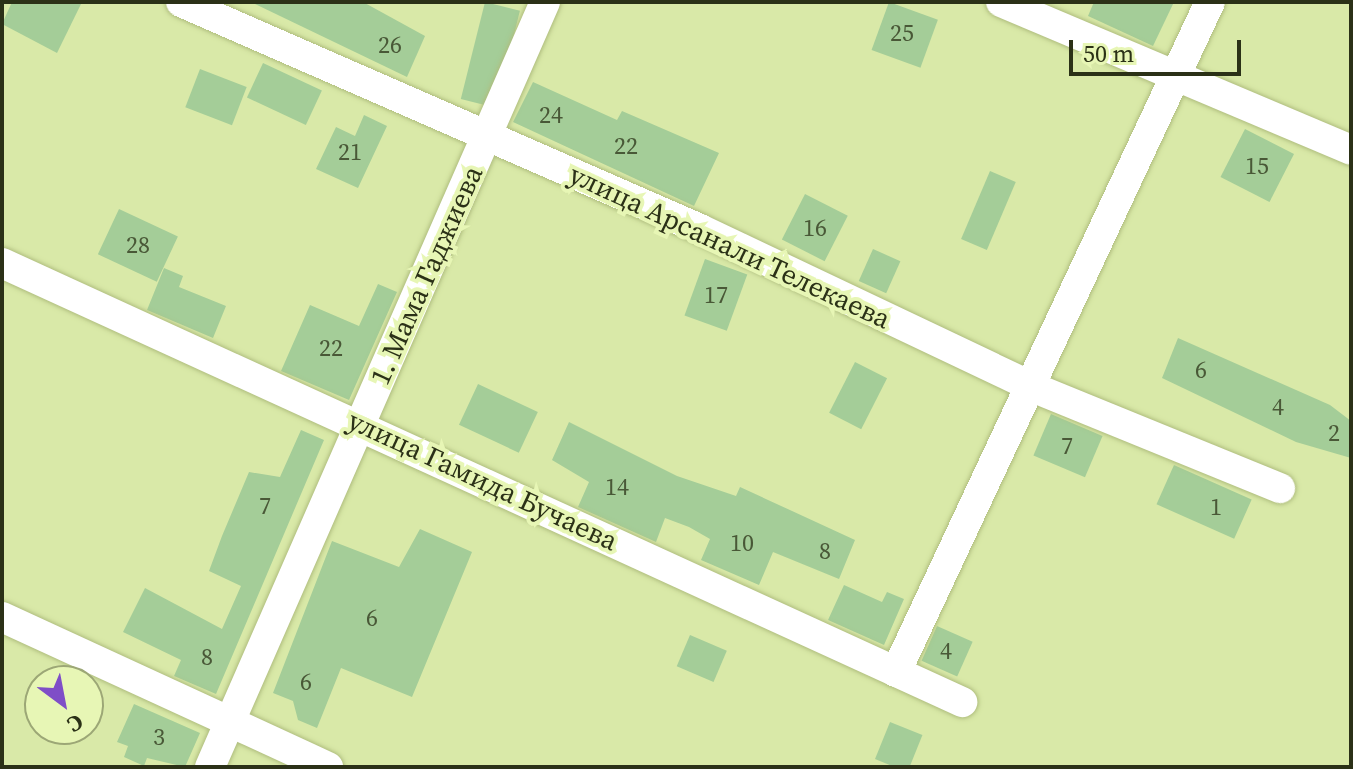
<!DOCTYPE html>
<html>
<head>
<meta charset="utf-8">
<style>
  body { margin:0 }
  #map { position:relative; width:1353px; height:769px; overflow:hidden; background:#d9e9a8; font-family:"Source Serif 4",serif }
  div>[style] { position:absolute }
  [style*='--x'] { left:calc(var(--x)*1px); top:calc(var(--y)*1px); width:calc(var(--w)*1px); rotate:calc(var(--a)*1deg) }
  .building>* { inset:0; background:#a4cd98; transform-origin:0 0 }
  .roads { filter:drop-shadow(0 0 2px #afbd7e) drop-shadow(0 0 2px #afbd7e) }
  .minor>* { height:30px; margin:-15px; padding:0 15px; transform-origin:15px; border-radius:15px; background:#fff }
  span { translate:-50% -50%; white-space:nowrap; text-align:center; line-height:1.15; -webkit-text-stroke:8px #e7f6b5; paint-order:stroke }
  .number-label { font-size:24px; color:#495837 }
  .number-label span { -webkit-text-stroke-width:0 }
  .street-label { font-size:28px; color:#2b3117 }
  .frame { position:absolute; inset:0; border:4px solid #2b3117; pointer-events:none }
  .north { position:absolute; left:24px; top:665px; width:80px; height:80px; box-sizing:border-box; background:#e7f6b5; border:2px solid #9ca776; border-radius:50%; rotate:148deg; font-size:22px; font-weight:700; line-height:32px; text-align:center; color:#2b3117 }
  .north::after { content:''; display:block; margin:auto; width:28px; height:36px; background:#7f4ec7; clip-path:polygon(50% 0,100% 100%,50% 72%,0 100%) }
  .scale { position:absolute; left:1069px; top:40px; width:172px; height:36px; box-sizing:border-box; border:4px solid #2b3117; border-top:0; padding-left:10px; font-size:24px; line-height:28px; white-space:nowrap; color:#2b3117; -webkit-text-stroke:6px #e7f6b5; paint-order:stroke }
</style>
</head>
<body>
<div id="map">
  <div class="building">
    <i style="clip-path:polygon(12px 2px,82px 2px,57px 53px,2px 24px)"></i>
    <i style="clip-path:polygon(251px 2px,363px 2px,425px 36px,407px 77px)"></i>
    <i style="left:485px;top:2px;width:36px;height:100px;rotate:14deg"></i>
    <i style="left:889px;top:2px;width:52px;height:51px;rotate:20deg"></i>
    <i style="clip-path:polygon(1094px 2px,1174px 2px,1153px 46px,1088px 16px)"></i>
    <i style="left:263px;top:63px;width:65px;height:38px;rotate:25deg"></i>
    <i style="left:200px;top:69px;width:50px;height:41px;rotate:21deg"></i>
    <i style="clip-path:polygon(533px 82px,617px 120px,622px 111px,719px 153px,694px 206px,513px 122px)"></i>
    <i style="clip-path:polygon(364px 115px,387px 126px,358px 188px,316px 169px,336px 127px,355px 136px)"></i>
    <i style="left:1245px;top:129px;width:55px;height:54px;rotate:27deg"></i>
    <i style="left:990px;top:171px;width:28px;height:74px;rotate:23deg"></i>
    <i style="left:805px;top:194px;width:48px;height:51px;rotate:27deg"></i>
    <i style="left:119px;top:209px;width:65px;height:50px;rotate:25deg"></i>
    <i style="left:873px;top:249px;width:30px;height:35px;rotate:24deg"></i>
    <i style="left:705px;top:259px;width:45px;height:60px;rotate:20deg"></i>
    <i style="clip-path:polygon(164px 268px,183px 276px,179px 287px,226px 306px,213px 338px,147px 310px)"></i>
    <i style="clip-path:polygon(378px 284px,397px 292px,349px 400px,281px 371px,310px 305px,359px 326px)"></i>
    <i style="clip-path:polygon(1178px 338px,1330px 405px,1351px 421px,1351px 458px,1296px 442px,1162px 378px)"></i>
    <i style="left:855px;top:362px;width:36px;height:57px;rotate:27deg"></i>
    <i style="left:478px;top:384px;width:66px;height:45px;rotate:25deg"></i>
    <i style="left:1051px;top:414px;width:56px;height:45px;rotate:23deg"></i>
    <i style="clip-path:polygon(569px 422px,677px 476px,736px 496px,740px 487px,855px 540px,839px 579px,773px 552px,759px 585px,701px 560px,710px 539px,689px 527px,665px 518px,656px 542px,578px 507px,589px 482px,552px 460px)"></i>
    <i style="clip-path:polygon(301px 430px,324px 440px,216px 694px,174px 676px,181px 660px,123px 632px,145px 588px,222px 629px,241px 586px,209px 571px,222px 536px,249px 472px,280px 477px)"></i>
    <i style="left:1174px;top:465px;width:85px;height:43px;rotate:24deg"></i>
    <i style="clip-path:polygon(420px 529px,472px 552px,412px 697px,341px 668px,317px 728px,298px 720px,293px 701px,273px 693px,332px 541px,399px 567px)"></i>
    <i style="clip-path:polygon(844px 585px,882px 602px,887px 592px,904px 599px,884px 645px,828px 620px)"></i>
    <i style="left:937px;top:626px;width:39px;height:38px;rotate:24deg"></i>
    <i style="left:690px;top:635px;width:40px;height:34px;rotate:23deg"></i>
    <i style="clip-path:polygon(134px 704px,200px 733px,185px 767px,147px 758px,144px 766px,124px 757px,128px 746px,117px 742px)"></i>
    <i style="left:890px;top:722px;width:35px;height:40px;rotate:22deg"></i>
  </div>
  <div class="roads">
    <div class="minor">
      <i style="--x:181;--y:2;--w:566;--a:23.62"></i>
      <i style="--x:700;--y:229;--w:368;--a:25.4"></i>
      <i style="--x:1032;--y:387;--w:268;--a:22.2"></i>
      <i style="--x:1001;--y:2;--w:380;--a:22.9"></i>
      <i style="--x:2;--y:263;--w:1056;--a:24.57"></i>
      <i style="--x:2;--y:617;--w:359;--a:24.7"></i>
      <i style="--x:896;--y:672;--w:740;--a:-64.89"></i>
      <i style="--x:210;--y:767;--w:835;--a:-66.35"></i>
    </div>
  </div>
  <div class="number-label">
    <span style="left:902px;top:33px">25</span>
    <span style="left:390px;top:45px">26</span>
    <span style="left:551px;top:115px">24</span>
    <span style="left:626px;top:146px">22</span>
    <span style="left:350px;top:152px">21</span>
    <span style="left:1257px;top:166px">15</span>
    <span style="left:815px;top:228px">16</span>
    <span style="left:138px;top:245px">28</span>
    <span style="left:716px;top:295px">17</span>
    <span style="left:331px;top:348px">22</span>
    <span style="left:1201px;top:370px">6</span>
    <span style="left:1278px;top:407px">4</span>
    <span style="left:1334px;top:433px">2</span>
    <span style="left:1067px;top:446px">7</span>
    <span style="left:617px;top:487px">14</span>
    <span style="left:265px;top:506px">7</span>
    <span style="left:1216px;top:507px">1</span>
    <span style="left:742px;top:543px">10</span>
    <span style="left:825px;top:551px">8</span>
    <span style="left:372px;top:618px">6</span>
    <span style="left:946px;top:651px">4</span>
    <span style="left:207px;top:657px">8</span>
    <span style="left:306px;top:682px">6</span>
    <span style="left:159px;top:737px">3</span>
  </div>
  <div class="street-label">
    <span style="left:730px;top:246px;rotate:25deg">улица Арсанали Телекаева</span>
    <span style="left:426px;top:275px;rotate:-66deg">1. Мама Гаджиева</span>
    <span style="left:483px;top:480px;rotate:25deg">улица Гамида Бучаева</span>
  </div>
  <div class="frame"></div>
  <div class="north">С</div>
  <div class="scale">50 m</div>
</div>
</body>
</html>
